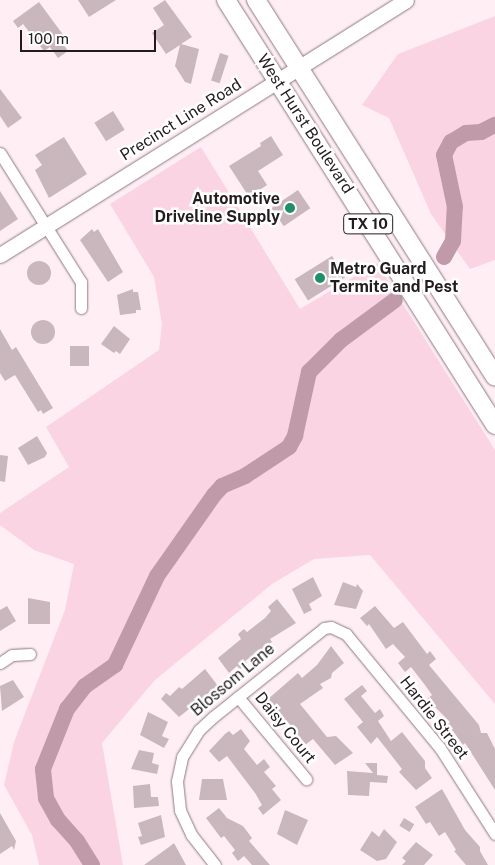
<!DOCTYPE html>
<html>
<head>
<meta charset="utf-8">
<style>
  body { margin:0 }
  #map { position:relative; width:495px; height:865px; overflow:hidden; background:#ffeff5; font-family:"Public Sans",sans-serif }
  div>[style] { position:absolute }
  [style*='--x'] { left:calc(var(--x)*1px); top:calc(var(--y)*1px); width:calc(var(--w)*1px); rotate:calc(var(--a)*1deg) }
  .green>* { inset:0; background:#fad4e2 }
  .river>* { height:16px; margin:-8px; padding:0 8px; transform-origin:8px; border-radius:8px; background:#c09aa9 }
  .building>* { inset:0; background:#c9b7bd; transform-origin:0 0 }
  .round { border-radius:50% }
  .roads { filter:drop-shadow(0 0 1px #8c7a80) drop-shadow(0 0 1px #8c7a80) }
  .minor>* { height:11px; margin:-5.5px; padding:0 5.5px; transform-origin:5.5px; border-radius:5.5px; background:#fff }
  .secondary>* { height:15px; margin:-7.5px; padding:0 7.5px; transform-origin:7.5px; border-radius:7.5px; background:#fff }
  .primary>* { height:18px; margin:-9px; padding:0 9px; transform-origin:9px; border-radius:9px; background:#fff }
  .dots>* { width:14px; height:14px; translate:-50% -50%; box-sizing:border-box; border:2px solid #fff; border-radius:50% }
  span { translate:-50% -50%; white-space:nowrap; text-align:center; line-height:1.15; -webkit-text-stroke:5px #fff; paint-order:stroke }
  .shield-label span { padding:1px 4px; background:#fff; border:1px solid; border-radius:4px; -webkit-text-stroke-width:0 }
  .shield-label { font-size:15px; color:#231c1f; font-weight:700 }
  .street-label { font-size:16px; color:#231c1f }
  .poi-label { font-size:16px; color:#231c1f; font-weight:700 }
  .right { translate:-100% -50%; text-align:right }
  .left { translate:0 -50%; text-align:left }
  .scale { position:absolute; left:20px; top:30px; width:136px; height:22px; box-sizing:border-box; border:2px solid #231c1f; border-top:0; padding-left:6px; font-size:15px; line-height:18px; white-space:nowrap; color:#231c1f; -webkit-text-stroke:4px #fff; paint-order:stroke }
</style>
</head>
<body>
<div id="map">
  <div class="green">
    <i style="clip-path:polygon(495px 16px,495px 260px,470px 269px,431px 214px,389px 118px,362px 105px,398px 54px)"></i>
    <i style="clip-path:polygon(201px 147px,300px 309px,377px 263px,495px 450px,495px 704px,370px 555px,314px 559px,272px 584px,155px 680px,102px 743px,123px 865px,39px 865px,32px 835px,4px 785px,14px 742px,65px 610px,74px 564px,34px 550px,0 525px,0 513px,69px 467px,46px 427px,159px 350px,162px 324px,154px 277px,110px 204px)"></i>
  </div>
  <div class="river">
    <i style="--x:444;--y:257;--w:18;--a:-61"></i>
    <i style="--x:453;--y:241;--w:34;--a:-87"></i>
    <i style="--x:455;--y:207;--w:53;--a:-101.9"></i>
    <i style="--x:444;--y:155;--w:15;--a:-62"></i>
    <i style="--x:451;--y:142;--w:17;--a:-31"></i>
    <i style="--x:466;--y:133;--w:15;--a:-4"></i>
    <i style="--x:481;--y:132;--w:16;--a:-27"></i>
    <i style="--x:92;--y:865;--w:28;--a:-122"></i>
    <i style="--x:77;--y:841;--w:28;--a:-132"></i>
    <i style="--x:58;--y:820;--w:25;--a:-119"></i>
    <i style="--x:46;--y:798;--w:29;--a:-96"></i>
    <i style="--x:43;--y:769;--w:65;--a:-68.2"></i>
    <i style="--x:67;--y:709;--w:29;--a:-52"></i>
    <i style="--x:85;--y:686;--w:37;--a:-35"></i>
    <i style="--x:115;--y:665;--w:98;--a:-64.7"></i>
    <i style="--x:157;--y:576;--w:99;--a:-54.9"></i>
    <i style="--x:214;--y:495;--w:12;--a:-48"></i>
    <i style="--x:222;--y:486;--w:25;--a:-23"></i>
    <i style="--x:245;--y:476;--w:53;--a:-33.4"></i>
    <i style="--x:289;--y:447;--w:13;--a:-61"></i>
    <i style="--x:295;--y:436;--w:66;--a:-77.7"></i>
    <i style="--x:309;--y:372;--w:45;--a:-45"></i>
    <i style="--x:341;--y:340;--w:67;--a:-36.5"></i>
  </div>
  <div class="building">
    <i style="clip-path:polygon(78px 0,116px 0,89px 17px)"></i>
    <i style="clip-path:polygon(165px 0,192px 37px,181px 44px,199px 49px,191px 84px,185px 82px,175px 66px,180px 45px,166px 54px,152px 33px,164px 25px,153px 8px)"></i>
    <i style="clip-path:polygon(39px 2px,64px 36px,60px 40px,68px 51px,58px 58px,50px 47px,44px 51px,23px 24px,18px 28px,13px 21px)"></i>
    <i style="left:220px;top:53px;width:9px;height:29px;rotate:18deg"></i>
    <i style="clip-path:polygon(0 89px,22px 118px,8px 128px,0 116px)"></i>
    <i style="left:113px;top:111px;width:22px;height:22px;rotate:58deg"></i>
    <i style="clip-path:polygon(271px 136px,283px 155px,258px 171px,267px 185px,249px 197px,229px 166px,261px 146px,260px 143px)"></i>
    <i style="clip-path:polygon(64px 137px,87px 174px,49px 198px,35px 170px,42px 165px,35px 155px)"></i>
    <i style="left:298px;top:190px;width:22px;height:32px;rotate:56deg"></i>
    <i style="clip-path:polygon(0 191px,18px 219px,0 231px)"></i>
    <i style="clip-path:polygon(92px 229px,94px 232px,98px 229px,123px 272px,108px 282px,80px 240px)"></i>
    <i style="left:332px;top:256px;width:25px;height:44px;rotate:58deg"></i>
    <i class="round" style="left:27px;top:261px;width:24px;height:24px"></i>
    <i style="clip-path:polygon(133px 289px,133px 292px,138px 292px,141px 310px,136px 310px,136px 313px,120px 315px,117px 295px)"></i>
    <i class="round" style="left:31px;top:320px;width:24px;height:24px"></i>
    <i style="clip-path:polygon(114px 326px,130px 339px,120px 354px,116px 351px,114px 353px,101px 344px)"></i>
    <i style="clip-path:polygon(0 329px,12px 350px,16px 347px,53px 408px,43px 414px,41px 410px,38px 412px,15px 375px,5px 381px,0 373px)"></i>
    <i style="left:70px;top:346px;width:19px;height:20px"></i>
    <i style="clip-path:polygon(37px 436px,47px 453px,45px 457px,28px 465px,18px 448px)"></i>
    <i style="clip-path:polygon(0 455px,8px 456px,5px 482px,0 481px)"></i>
    <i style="clip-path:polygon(313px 577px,322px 596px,309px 604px,312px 610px,304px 614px,292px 589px)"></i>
    <i style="clip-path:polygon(343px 582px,356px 587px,357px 584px,363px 591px,356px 609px,334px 605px)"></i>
    <i style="clip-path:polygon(28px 598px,50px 602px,50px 624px,28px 624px)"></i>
    <i style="clip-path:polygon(277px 599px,296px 623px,270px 639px,272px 642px,245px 661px,247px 663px,240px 669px,237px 666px,229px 673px,218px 658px,241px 639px,238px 634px,244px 629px,247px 632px,265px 618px,271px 611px,268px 607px)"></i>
    <i style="clip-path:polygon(7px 606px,16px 621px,0 631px,0 610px)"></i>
    <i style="clip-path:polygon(375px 606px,394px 628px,403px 622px,427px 654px,430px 651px,436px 659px,429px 665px,479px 725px,481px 733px,487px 733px,495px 749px,495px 790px,465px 743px,463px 745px,448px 724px,450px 722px,427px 699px,432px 695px,425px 685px,411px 667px,405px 672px,398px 663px,405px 657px,393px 644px,386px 649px,369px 624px,367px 626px,360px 618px)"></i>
    <i style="clip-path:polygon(331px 646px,344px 663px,332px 673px,331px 678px,320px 684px,323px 688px,300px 704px,327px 737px,336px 736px,353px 753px,335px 765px,313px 739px,305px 745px,268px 699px,298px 673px,302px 678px,317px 665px)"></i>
    <i style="clip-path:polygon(205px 669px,218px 686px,179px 717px,161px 699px,166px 693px,170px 696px,179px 687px,182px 689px)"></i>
    <i style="clip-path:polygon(13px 680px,24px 697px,2px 711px,0 686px)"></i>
    <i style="clip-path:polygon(362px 685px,367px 691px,361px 696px,375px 713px,380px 709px,384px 716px,378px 721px,391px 741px,402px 732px,425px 761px,425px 768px,432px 778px,416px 790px,399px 772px,402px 769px,377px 737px,371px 744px,357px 727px,363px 722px,344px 699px)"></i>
    <i style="clip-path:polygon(148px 712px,168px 722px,162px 736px,169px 739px,164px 748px,140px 735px)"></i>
    <i style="clip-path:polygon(241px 729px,250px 741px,244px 749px,257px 765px,264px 759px,270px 767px,264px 772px,276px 786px,272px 789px,281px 800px,263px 815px,258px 808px,262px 805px,255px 793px,227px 756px,219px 762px,209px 751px,225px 734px,229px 731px,233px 735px)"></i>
    <i style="clip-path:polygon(139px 750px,154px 753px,152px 763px,159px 765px,157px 774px,131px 769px)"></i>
    <i style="clip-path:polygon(365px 763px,377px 763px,377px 775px,388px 776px,387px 783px,370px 782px,369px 796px,348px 795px,347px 771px,373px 773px)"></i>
    <i style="clip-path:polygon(202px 779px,223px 779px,227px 800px,199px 800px)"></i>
    <i style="clip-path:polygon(150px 784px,151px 797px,158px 797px,159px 806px,134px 808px,133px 786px)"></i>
    <i style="clip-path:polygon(442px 789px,465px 830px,480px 847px,480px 851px,488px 865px,466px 865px,454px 851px,456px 850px,445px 832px,439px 836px,430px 822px,426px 824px,415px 807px)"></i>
    <i style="clip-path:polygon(219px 808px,227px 818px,243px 826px,252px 838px,249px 841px,270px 865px,252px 865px,244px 856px,238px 861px,232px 853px,235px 850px,224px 836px,221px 838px,206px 818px)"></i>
    <i style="clip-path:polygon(285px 810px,308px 820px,297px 845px,277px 834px)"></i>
    <i style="clip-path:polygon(0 813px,16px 841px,14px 850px,12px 846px,0 854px)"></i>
    <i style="clip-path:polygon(161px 815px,165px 837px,141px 845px,138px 837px,142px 836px,138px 823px)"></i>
    <i style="left:404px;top:818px;width:12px;height:9px;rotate:31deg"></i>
    <i style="clip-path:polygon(384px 829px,397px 842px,386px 859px,377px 861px,360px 850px,372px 831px,379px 837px)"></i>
    <i style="clip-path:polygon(416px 842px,433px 855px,424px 865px,402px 865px,406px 861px,402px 858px)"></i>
    <i style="clip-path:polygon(174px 843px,186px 865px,144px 865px,169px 847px)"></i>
  </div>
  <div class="roads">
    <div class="minor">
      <i style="--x:0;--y:153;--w:152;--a:57.9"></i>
      <i style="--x:81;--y:282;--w:26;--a:90"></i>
      <i style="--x:0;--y:663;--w:14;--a:-34"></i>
      <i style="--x:12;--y:655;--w:18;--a:-3"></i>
      <i style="--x:238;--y:697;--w:107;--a:50.3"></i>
      <i style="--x:215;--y:865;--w:39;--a:-128"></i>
      <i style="--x:191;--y:834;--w:26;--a:-115"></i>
      <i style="--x:180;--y:810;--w:29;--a:-96"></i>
      <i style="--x:177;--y:781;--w:25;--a:-78"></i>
      <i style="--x:182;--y:757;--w:32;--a:-58"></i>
      <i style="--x:199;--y:730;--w:19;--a:-43"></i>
      <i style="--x:213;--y:717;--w:142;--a:-38.7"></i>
      <i style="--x:324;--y:628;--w:7;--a:-8"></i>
      <i style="--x:331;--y:627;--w:17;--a:25"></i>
      <i style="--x:346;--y:634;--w:148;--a:50.5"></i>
      <i style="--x:440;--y:748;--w:102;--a:57.4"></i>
    </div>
    <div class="secondary">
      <i style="--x:0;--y:255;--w:479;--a:-32.1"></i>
    </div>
    <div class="primary">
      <i style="--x:226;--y:0;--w:503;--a:57.67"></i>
      <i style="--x:256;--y:0;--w:446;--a:57.6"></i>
    </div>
  </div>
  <div class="dots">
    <i style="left:290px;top:208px;background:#208d6b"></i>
    <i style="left:320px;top:278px;background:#208d6b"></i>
  </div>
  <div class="shield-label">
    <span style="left:368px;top:224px">TX 10</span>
  </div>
  <div class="street-label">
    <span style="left:181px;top:120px;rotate:-32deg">Precinct Line Road</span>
    <span style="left:305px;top:124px;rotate:57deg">West Hurst Boulevard</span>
    <span style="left:233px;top:680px;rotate:-40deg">Blossom Lane</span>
    <span style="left:434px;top:718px;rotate:52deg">Hardie Street</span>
    <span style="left:285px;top:728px;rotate:51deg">Daisy Court</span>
  </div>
  <div class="poi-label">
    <span class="right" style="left:280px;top:208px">Automotive<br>Driveline Supply</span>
    <span class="left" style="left:330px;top:278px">Metro Guard<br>Termite and Pest</span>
  </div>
  <div class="scale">100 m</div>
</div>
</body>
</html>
